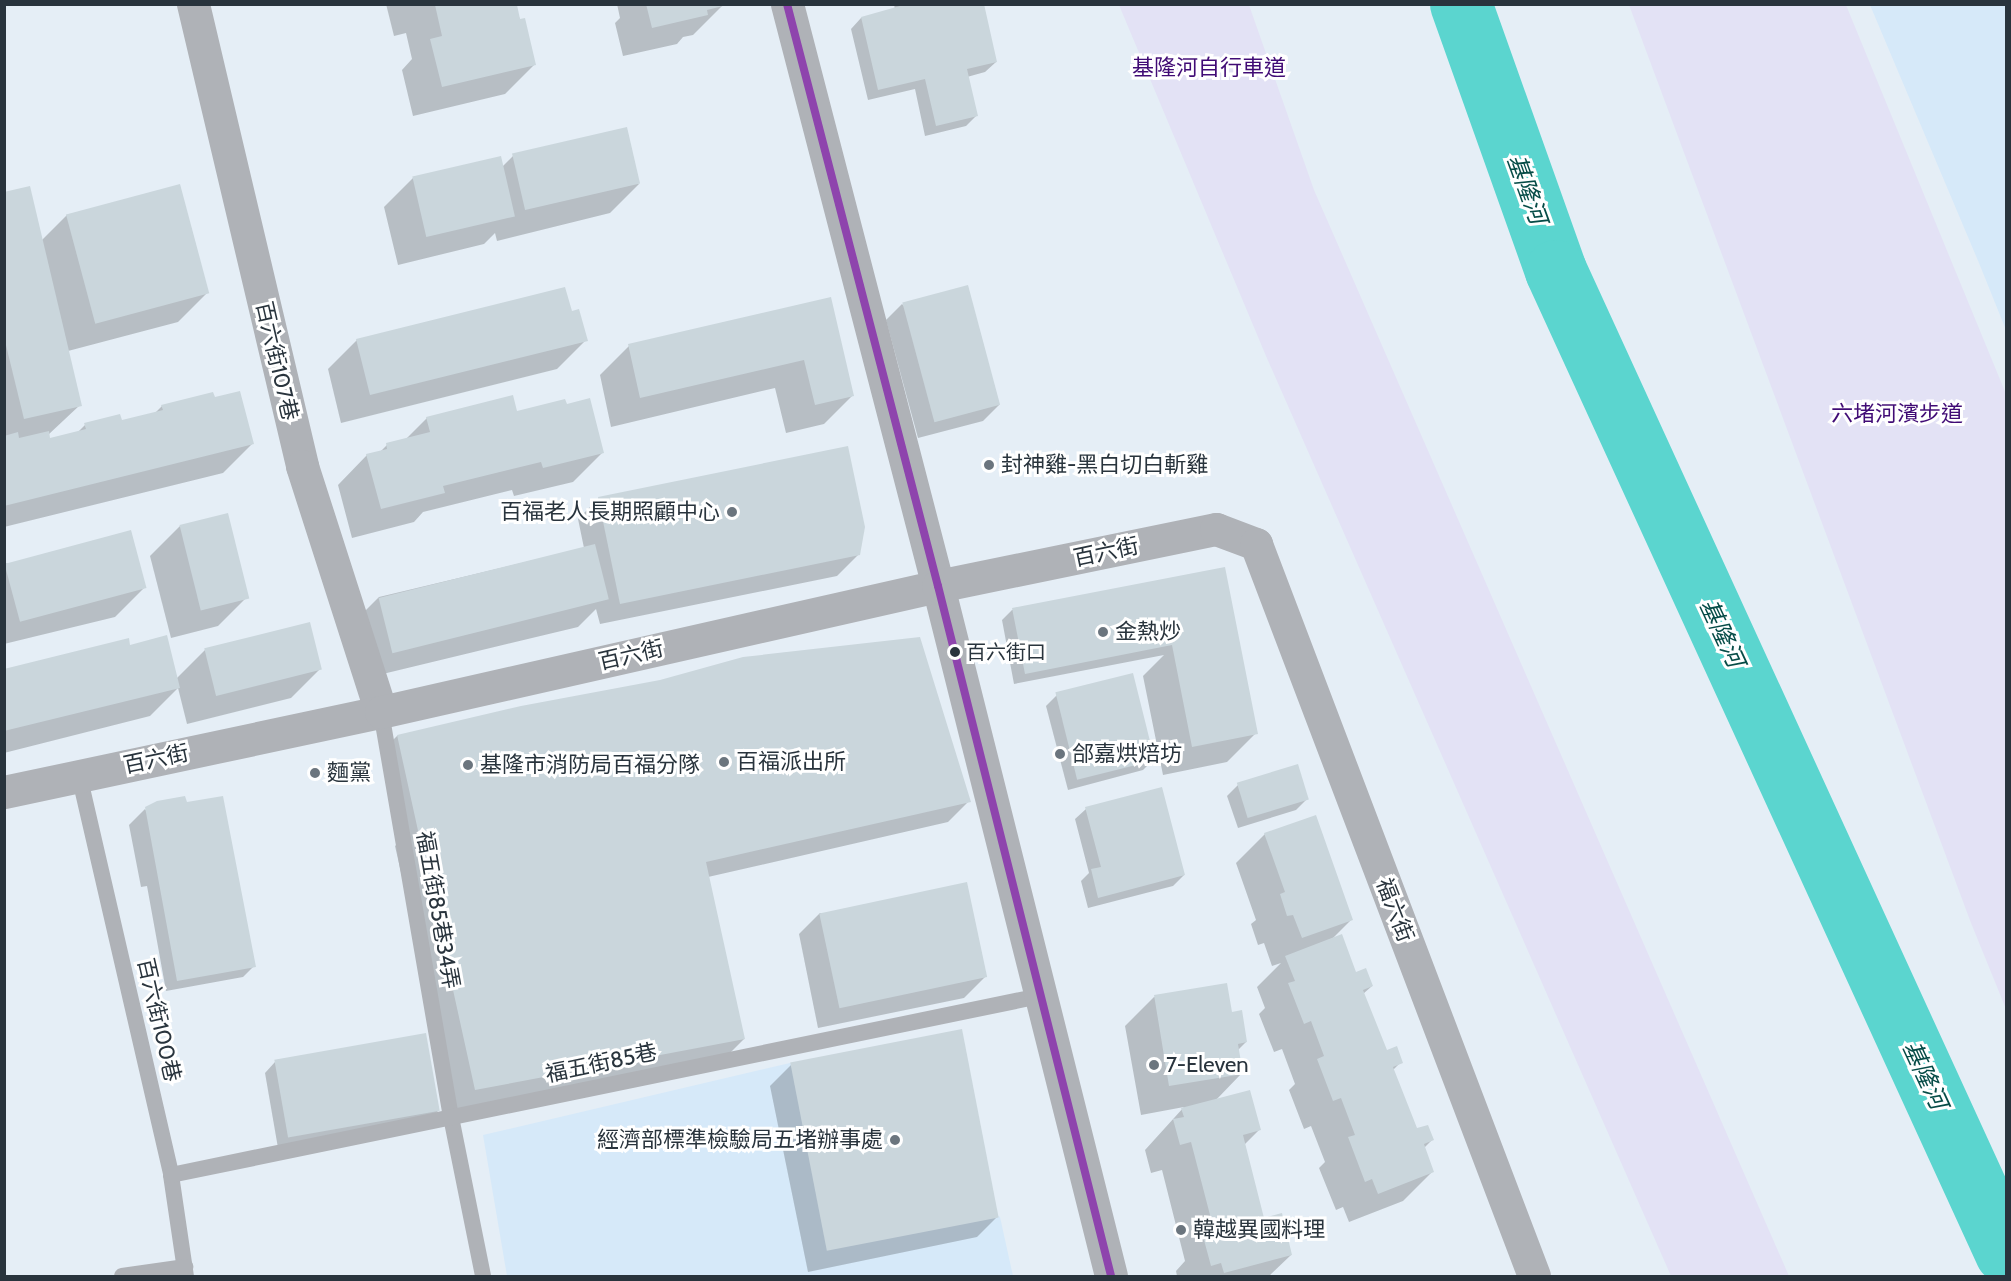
<!DOCTYPE html>
<html>
<head>
<meta charset="utf-8">
<style>
  body { margin:0 }
  #map { position:relative; width:2011px; height:1281px; overflow:hidden; background:#e5eef6; font-family:Cabin,"Noto Sans TC",sans-serif }
  div>[style] { position:absolute }
  [style*='--x'] { left:calc(var(--x)*1px); top:calc(var(--y)*1px); width:calc(var(--w)*1px); rotate:calc(var(--a)*1deg) }
  .built>* { inset:0; background:#d6e9f9 }
  .green>* { inset:0; background:#e3e2f5 }
  .shadow>* { inset:0; background:#0003 }
  .river>* { height:62px; margin:-31px; padding:0 31px; transform-origin:31px; border-radius:31px; background:#5bd5cf }
  .building>* { inset:0; background:#cad6dc; transform-origin:0 0 }
  .lane>* { height:16px; margin:-8px; padding:0 8px; transform-origin:8px; border-radius:8px; background:#afb2b7 }
  .street>* { height:33px; margin:-16.5px; padding:0 16.5px; transform-origin:16.5px; border-radius:16.5px; background:#afb2b7 }
  .bus-1>* { height:8px; margin:-4px; padding:0 4px; transform-origin:4px; border-radius:4px; background:#8e44ad }
  .dots>* { width:16px; height:16px; translate:-50% -50%; box-sizing:border-box; border:3px solid #fff; border-radius:50% }
  span { translate:-50% -50%; white-space:nowrap; text-align:center; line-height:1.15; -webkit-text-stroke:6px #fff; paint-order:stroke }
  .bus-label { font-size:20px; color:#29343d }
  .left { translate:0 -50%; text-align:left }
  .park-label { font-size:22px; color:#400b75 }
  .street-label { font-size:22px; color:#29343d }
  .poi-label { font-size:22px; color:#29343d }
  .right { translate:-100% -50%; text-align:right }
  .water-label { font-size:24px; color:#064c47; font-style:italic }
  .frame { position:absolute; inset:0; border:6px solid #29343d; pointer-events:none }
</style>
</head>
<body>
<div id="map">
  <div class="built">
    <i style="clip-path:polygon(1870px 5px,2006px 5px,2006px 330px,1979px 263px)"></i>
    <i style="clip-path:polygon(790px 1063px,1000px 1217px,1013px 1276px,507px 1276px,483px 1135px)"></i>
  </div>
  <div class="green">
    <i style="clip-path:polygon(1119px 5px,1249px 5px,1314px 190px,1789px 1276px,1671px 1276px,1266px 356px)"></i>
    <i style="clip-path:polygon(1629px 5px,1846px 5px,2006px 394px,2006px 1009px,1971px 923px)"></i>
  </div>
  <div class="shadow">
    <i style="clip-path:polygon(386px 4px,515px 4px,534px 65px,505px 94px,413px 116px,402px 70px,412px 59px,406px 33px,394px 36px)"></i>
    <i style="clip-path:polygon(617px 4px,721px 4px,722px 6px,693px 35px,683px 37px,677px 44px,623px 56px,615px 23px,620px 18px)"></i>
    <i style="clip-path:polygon(894px 4px,982px 4px,996px 62px,985px 72px,967px 77px,976px 116px,966px 126px,925px 136px,915px 89px,868px 100px,851px 29px,861px 18px,895px 10px)"></i>
    <i style="clip-path:polygon(513px 156px,639px 184px,610px 213px,497px 241px,495px 233px,484px 244px,398px 265px,384px 207px,413px 178px,502px 167px)"></i>
    <i style="clip-path:polygon(4px 193px,42px 240px,67px 215px,207px 293px,178px 322px,68px 351px,80px 405px,48px 435px,49px 440px,77px 433px,85px 425px,120px 422px,155px 413px,162px 406px,252px 444px,223px 473px,4px 527px)"></i>
    <i style="clip-path:polygon(830px 299px,853px 395px,824px 424px,786px 433px,775px 388px,611px 427px,600px 375px,629px 346px)"></i>
    <i style="clip-path:polygon(902px 304px,999px 405px,983px 421px,918px 438px,886px 320px)"></i>
    <i style="clip-path:polygon(571px 313px,586px 340px,557px 369px,341px 423px,328px 369px,357px 340px)"></i>
    <i style="clip-path:polygon(516px 413px,602px 453px,573px 482px,514px 496px,512px 490px,423px 512px,414px 522px,352px 538px,338px 485px,367px 455px,379px 453px,387px 445px,405px 440px,427px 418px)"></i>
    <i style="clip-path:polygon(599px 498px,858px 555px,837px 576px,600px 624px,596px 609px,578px 627px,362px 679px,350px 626px,379px 597px,584px 548px,578px 519px)"></i>
    <i style="clip-path:polygon(180px 526px,247px 597px,218px 626px,171px 638px,150px 556px)"></i>
    <i style="clip-path:polygon(4px 563px,144px 588px,115px 617px,4px 644px)"></i>
    <i style="clip-path:polygon(1224px 568px,1256px 733px,1227px 762px,1163px 775px,1143px 676px,1164px 655px,1014px 684px,1002px 620px,1012px 610px)"></i>
    <i style="clip-path:polygon(129px 647px,177px 678px,205px 650px,320px 669px,291px 698px,187px 724px,178px 688px,150px 716px,4px 753px,4px 670px)"></i>
    <i style="clip-path:polygon(661px 682px,969px 801px,948px 822px,708px 877px,744px 1039px,723px 1060px,455px 1110px,395px 846px,400px 841px,381px 752px,397px 736px)"></i>
    <i style="clip-path:polygon(1057px 695px,1153px 760px,1143px 770px,1068px 790px,1046px 706px)"></i>
    <i style="clip-path:polygon(1238px 785px,1307px 799px,1296px 810px,1238px 828px,1227px 796px)"></i>
    <i style="clip-path:polygon(145px 809px,254px 966px,243px 977px,166px 991px,147px 886px,141px 887px,129px 825px)"></i>
    <i style="clip-path:polygon(1086px 809px,1184px 875px,1173px 886px,1088px 908px,1081px 881px,1089px 873px,1075px 819px)"></i>
    <i style="clip-path:polygon(1265px 834px,1352px 919px,1331px 940px,1355px 974px,1372px 986px,1363px 994px,1386px 1052px,1401px 1062px,1393px 1070px,1417px 1130px,1432px 1140px,1424px 1148px,1433px 1171px,1403px 1201px,1349px 1222px,1343px 1207px,1336px 1210px,1319px 1168px,1325px 1162px,1311px 1126px,1304px 1129px,1289px 1090px,1295px 1084px,1282px 1049px,1274px 1052px,1259px 1014px,1265px 1008px,1257px 987px,1281px 963px,1272px 966px,1264px 943px,1258px 945px,1251px 924px,1256px 920px,1236px 863px)"></i>
    <i style="clip-path:polygon(820px 913px,985px 977px,964px 998px,818px 1028px,799px 934px)"></i>
    <i style="clip-path:polygon(1154px 997px,1231px 1013px,1246px 1042px,1238px 1050px,1242px 1073px,1215px 1101px,1259px 1130px,1244px 1145px,1263px 1220px,1291px 1255px,1269px 1276px,1177px 1276px,1176px 1271px,1185px 1261px,1162px 1170px,1151px 1173px,1145px 1150px,1184px 1107px,1141px 1115px,1125px 1026px)"></i>
    <i style="clip-path:polygon(275px 1062px,438px 1111px,422px 1127px,278px 1148px,265px 1073px)"></i>
    <i style="clip-path:polygon(791px 1065px,998px 1216px,977px 1237px,808px 1272px,770px 1086px)"></i>
  </div>
  <div class="river">
    <i style="--x:1461;--y:4;--w:283;--a:70.4"></i>
    <i style="--x:1556;--y:271;--w:1080;--a:65.38"></i>
  </div>
  <div class="building">
    <i style="clip-path:polygon(646px 4px,723px 4px,723px 6px,707px 10px,708px 15px,652px 28px)"></i>
    <i style="clip-path:polygon(907px 4px,984px 4px,997px 62px,967px 69px,978px 116px,936px 126px,925px 79px,878px 90px,861px 17px)"></i>
    <i style="clip-path:polygon(435px 5px,517px 5px,520px 19px,525px 18px,536px 65px,442px 87px,430px 39px,442px 36px)"></i>
    <i style="left:627px;top:127px;width:58px;height:118px;rotate:77deg"></i>
    <i style="left:501px;top:156px;width:62px;height:91px;rotate:77deg"></i>
    <i style="left:180px;top:184px;width:113px;height:118px;rotate:75deg"></i>
    <i style="clip-path:polygon(30px 186px,82px 406px,24px 419px,4px 337px,4px 192px)"></i>
    <i style="left:968px;top:285px;width:124px;height:68px;rotate:75deg"></i>
    <i style="clip-path:polygon(565px 287px,572px 311px,579px 309px,588px 341px,370px 395px,356px 339px)"></i>
    <i style="clip-path:polygon(831px 297px,854px 396px,815px 405px,804px 360px,640px 398px,628px 344px)"></i>
    <i style="clip-path:polygon(240px 391px,254px 444px,4px 506px,4px 436px,18px 432px,19px 438px,49px 431px,50px 438px,86px 429px,84px 423px,120px 414px,122px 420px,163px 410px,161px 405px,213px 392px,215px 397px)"></i>
    <i style="clip-path:polygon(513px 395px,517px 411px,565px 399px,567px 404px,590px 398px,604px 453px,543px 468px,541px 462px,443px 486px,445px 493px,381px 509px,366px 454px,387px 449px,386px 443px,430px 432px,426px 417px)"></i>
    <i style="clip-path:polygon(848px 446px,865px 527px,860px 555px,620px 604px,598px 497px)"></i>
    <i style="left:228px;top:513px;width:88px;height:50px;rotate:76deg"></i>
    <i style="left:131px;top:530px;width:60px;height:131px;rotate:75deg"></i>
    <i style="left:595px;top:544px;width:57px;height:223px;rotate:76deg"></i>
    <i style="clip-path:polygon(1225px 567px,1258px 734px,1192px 747px,1172px 645px,1025px 674px,1012px 608px)"></i>
    <i style="left:310px;top:622px;width:49px;height:109px;rotate:76deg"></i>
    <i style="clip-path:polygon(167px 635px,180px 688px,4px 731px,4px 669px,129px 638px,130px 645px)"></i>
    <i style="clip-path:polygon(920px 637px,971px 802px,706px 862px,745px 1039px,475px 1090px,397px 735px,521px 706px,660px 680px,743px 657px)"></i>
    <i style="left:1133px;top:673px;width:90px;height:80px;rotate:76deg"></i>
    <i style="left:1298px;top:764px;width:37px;height:64px;rotate:73deg"></i>
    <i style="clip-path:polygon(1162px 787px,1185px 875px,1098px 898px,1091px 869px,1101px 867px,1085px 807px)"></i>
    <i style="clip-path:polygon(185px 796px,187px 802px,223px 796px,256px 967px,177px 981px,145px 807px,157px 801px)"></i>
    <i style="clip-path:polygon(1316px 815px,1353px 920px,1302px 938px,1293px 915px,1287px 916px,1280px 894px,1285px 892px,1264px 833px)"></i>
    <i style="left:967px;top:882px;width:97px;height:151px;rotate:78deg"></i>
    <i style="clip-path:polygon(1342px 934px,1356px 972px,1366px 968px,1373px 986px,1363px 990px,1387px 1050px,1397px 1046px,1403px 1063px,1393px 1067px,1417px 1128px,1428px 1125px,1434px 1140px,1424px 1144px,1434px 1172px,1378px 1194px,1372px 1179px,1365px 1182px,1348px 1137px,1355px 1135px,1341px 1098px,1333px 1101px,1317px 1059px,1324px 1056px,1311px 1021px,1304px 1024px,1288px 983px,1295px 981px,1285px 956px)"></i>
    <i style="clip-path:polygon(1227px 983px,1232px 1012px,1242px 1010px,1247px 1042px,1238px 1044px,1243px 1074px,1169px 1086px,1154px 995px)"></i>
    <i style="left:962px;top:1029px;width:192px;height:175px;rotate:79deg"></i>
    <i style="left:426px;top:1033px;width:79px;height:154px;rotate:80deg"></i>
    <i style="clip-path:polygon(1250px 1090px,1261px 1130px,1243px 1135px,1264px 1218px,1282px 1213px,1292px 1255px,1224px 1273px,1221px 1263px,1211px 1266px,1204px 1240px,1216px 1238px,1191px 1142px,1180px 1145px,1173px 1119px,1184px 1117px,1181px 1108px)"></i>
  </div>
  <div class="lane">
    <i style="--x:381;--y:712;--w:411;--a:80.2"></i>
    <i style="--x:451;--y:1117;--w:162;--a:78.6"></i>
    <i style="--x:79;--y:775;--w:410;--a:77"></i>
    <i style="--x:171;--y:1175;--w:102;--a:81.6"></i>
    <i style="--x:171;--y:1175;--w:887;--a:-11.64"></i>
    <i style="--x:122;--y:1276;--w:64;--a:-8.1"></i>
  </div>
  <div class="street">
    <i style="--x:193;--y:4;--w:475;--a:76.7"></i>
    <i style="--x:302;--y:466;--w:258;--a:72.2"></i>
    <i style="--x:787;--y:4;--w:601;--a:75.46"></i>
    <i style="--x:938;--y:586;--w:711;--a:75.92"></i>
    <i style="--x:4;--y:792;--w:385;--a:-12"></i>
    <i style="--x:381;--y:712;--w:571;--a:-12.75"></i>
    <i style="--x:938;--y:586;--w:284;--a:-11.6"></i>
    <i style="--x:1216;--y:529;--w:43;--a:20.6"></i>
    <i style="--x:1256;--y:544;--w:783;--a:69.2"></i>
  </div>
  <div class="bus-1">
    <i style="--x:787;--y:4;--w:601;--a:75.46"></i>
    <i style="--x:938;--y:586;--w:711;--a:75.92"></i>
  </div>
  <div class="dots">
    <i style="left:989px;top:465px;background:#6b757e"></i>
    <i style="left:732px;top:512px;background:#6b757e"></i>
    <i style="left:1103px;top:632px;background:#6b757e"></i>
    <i style="left:955px;top:652px;background:#29343d"></i>
    <i style="left:1060px;top:754px;background:#6b757e"></i>
    <i style="left:724px;top:762px;background:#6b757e"></i>
    <i style="left:468px;top:765px;background:#6b757e"></i>
    <i style="left:315px;top:773px;background:#6b757e"></i>
    <i style="left:1154px;top:1065px;background:#6b757e"></i>
    <i style="left:895px;top:1140px;background:#6b757e"></i>
    <i style="left:1181px;top:1230px;background:#6b757e"></i>
  </div>
  <div class="bus-label">
    <span class="left" style="left:966px;top:652px">百六街口</span>
  </div>
  <div class="park-label">
    <span style="left:1209px;top:68px">基隆河自行車道</span>
    <span style="left:1897px;top:414px">六堵河濱步道</span>
  </div>
  <div class="street-label">
    <span style="left:277px;top:361px;rotate:77deg">百六街107巷</span>
    <span style="left:1106px;top:552px;rotate:-12deg">百六街</span>
    <span style="left:631px;top:655px;rotate:-13deg">百六街</span>
    <span style="left:156px;top:759px;rotate:-12deg">百六街</span>
    <span style="left:438px;top:910px;rotate:80deg">福五街85巷34弄</span>
    <span style="left:1395px;top:910px;rotate:69deg">福六街</span>
    <span style="left:159px;top:1020px;rotate:77deg">百六街100巷</span>
    <span style="left:601px;top:1063px;rotate:-12deg">福五街85巷</span>
  </div>
  <div class="poi-label">
    <span class="left" style="left:1001px;top:465px">封神雞-黑白切白斬雞</span>
    <span class="right" style="left:720px;top:512px">百福老人長期照顧中心</span>
    <span class="left" style="left:1115px;top:632px">金熱炒</span>
    <span class="left" style="left:1072px;top:754px">郃嘉烘焙坊</span>
    <span class="left" style="left:736px;top:762px">百福派出所</span>
    <span class="left" style="left:480px;top:765px">基隆市消防局百福分隊</span>
    <span class="left" style="left:327px;top:773px">麵黨</span>
    <span class="left" style="left:1166px;top:1065px">7-Eleven</span>
    <span class="right" style="left:883px;top:1140px">經濟部標準檢驗局五堵辦事處</span>
    <span class="left" style="left:1193px;top:1230px">韓越異國料理</span>
  </div>
  <div class="water-label">
    <span style="left:1527px;top:189px;rotate:70deg">基隆河</span>
    <span style="left:1722px;top:633px;rotate:65deg">基隆河</span>
    <span style="left:1925px;top:1075px;rotate:65deg">基隆河</span>
  </div>
  <div class="frame"></div>
</div>
</body>
</html>
